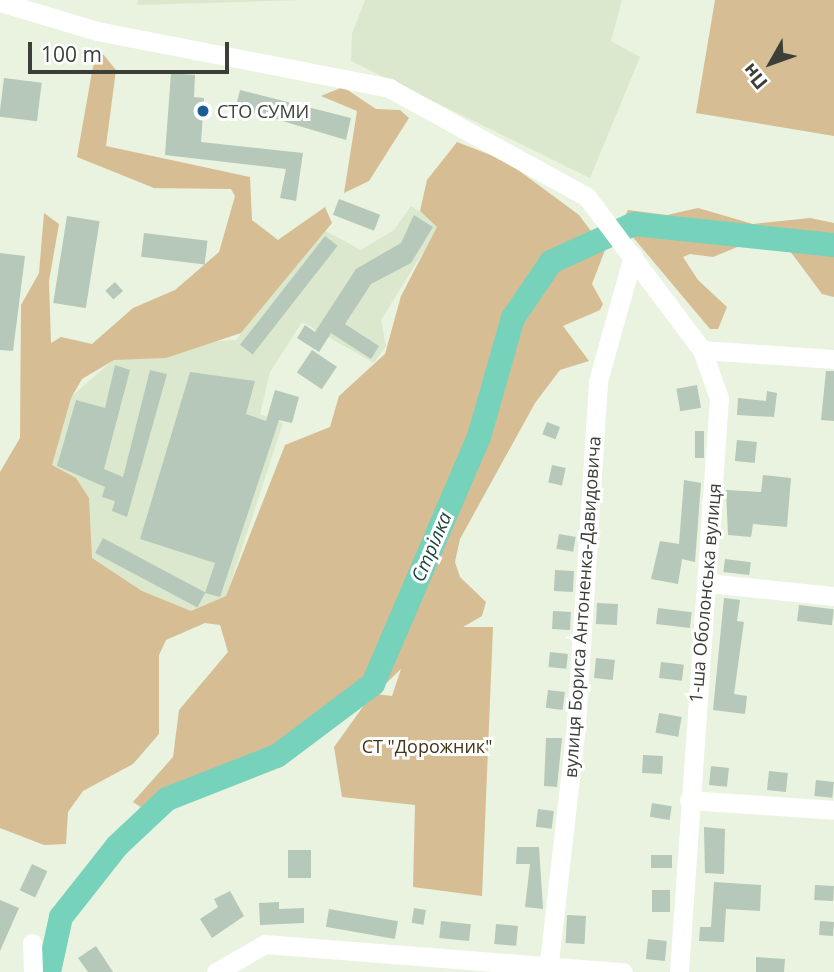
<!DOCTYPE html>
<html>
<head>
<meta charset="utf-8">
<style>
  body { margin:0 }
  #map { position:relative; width:834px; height:972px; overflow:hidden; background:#e9f3df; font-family:"Open Sans",sans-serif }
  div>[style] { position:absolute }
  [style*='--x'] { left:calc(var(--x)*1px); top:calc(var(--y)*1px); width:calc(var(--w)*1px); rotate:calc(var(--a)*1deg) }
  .built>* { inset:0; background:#dce8cd }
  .green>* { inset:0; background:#d6bd93 }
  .river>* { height:24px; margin:-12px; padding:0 12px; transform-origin:12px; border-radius:12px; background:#77d2bb }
  .building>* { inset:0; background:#b5c8b9; transform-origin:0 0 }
  .minor>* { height:19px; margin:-9.5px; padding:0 9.5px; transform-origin:9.5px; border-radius:9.5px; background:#fff }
  .dots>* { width:19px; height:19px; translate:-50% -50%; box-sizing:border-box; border:4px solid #fff; border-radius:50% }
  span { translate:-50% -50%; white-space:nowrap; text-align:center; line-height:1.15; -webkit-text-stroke:6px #fff; paint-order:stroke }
  .poi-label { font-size:18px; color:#3b3f37 }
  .left { translate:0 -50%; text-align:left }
  .street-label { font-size:18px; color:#3b3f37 }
  .park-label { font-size:18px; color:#453417 }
  .water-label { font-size:19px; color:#1c453b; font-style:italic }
  .north { position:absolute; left:736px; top:28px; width:70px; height:70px; -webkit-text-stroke:5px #fff; paint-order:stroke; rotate:230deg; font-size:19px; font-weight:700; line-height:28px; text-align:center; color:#3b3f37 }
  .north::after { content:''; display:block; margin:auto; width:24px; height:32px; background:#3b3f37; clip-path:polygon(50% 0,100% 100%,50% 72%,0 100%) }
  .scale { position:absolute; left:28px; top:42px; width:201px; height:32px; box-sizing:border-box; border:4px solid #3b3f37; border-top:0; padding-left:9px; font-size:21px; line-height:24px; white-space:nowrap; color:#3b3f37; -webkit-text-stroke:5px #fff; paint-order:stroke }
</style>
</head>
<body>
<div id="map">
  <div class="built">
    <i style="clip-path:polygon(138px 0,302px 0,137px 5px)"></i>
    <i style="clip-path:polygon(365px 0,622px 0,611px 41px,640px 57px,590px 178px,351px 61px,352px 34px)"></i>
    <i style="clip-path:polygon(411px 206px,440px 225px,381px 320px,386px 346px,374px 363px,302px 322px,270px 372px,260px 414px,283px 423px,226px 597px,192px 612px,134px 590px,88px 562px,49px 463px,71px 397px,113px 360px,161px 344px,236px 340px,322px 229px,361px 250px,394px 230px)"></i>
  </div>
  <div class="green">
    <i style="clip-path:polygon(715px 0,834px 0,834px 136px,696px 113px)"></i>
    <i style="clip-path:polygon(evenodd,103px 54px,116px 70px,106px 146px,250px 177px,252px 220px,278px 240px,325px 207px,332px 223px,241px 333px,166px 358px,114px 360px,82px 379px,71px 398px,52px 465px,76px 478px,89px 498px,92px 558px,142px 591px,191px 611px,226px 596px,285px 445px,330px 427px,339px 396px,385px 354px,401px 296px,437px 227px,420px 211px,427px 180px,457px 142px,506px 161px,579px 215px,605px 250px,592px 284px,603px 304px,600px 310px,563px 326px,589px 361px,560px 370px,535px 403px,460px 539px,455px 562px,460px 577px,486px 602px,482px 616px,463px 627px,493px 627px,482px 896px,413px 887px,415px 805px,342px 797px,334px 747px,365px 704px,242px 777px,217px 781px,148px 812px,133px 802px,173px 757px,179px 710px,228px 652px,220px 625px,205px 623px,166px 640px,159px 655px,159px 734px,133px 764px,83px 791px,68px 812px,66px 844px,44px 845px,0 828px,0 472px,20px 438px,21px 305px,39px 273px,44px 213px,59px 224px,49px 281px,51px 343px,61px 337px,92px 344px,133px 308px,175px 290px,219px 252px,235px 196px,231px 189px,154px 188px,77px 157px,93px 66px,103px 54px,401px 669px,392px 696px,376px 694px,375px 694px,401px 669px)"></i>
    <i style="clip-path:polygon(343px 87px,376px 109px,400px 110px,409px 118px,369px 181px,344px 193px,357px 111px,321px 96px)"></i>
    <i style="clip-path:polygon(698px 208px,753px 224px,810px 218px,834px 223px,834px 297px,822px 294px,790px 251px,747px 243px,713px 257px,690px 254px,683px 257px,698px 280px,727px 307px,718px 329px,710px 329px,621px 223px,628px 210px,667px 215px)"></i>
  </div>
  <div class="river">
    <i style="--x:49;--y:972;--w:56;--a:-77.7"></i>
    <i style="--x:61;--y:917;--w:90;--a:-51.7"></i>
    <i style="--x:117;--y:846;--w:69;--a:-43.2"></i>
    <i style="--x:167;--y:799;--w:118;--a:-21.4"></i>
    <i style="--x:277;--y:756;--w:120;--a:-36.9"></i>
    <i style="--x:373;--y:684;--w:269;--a:-66.8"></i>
    <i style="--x:479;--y:437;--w:124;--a:-74.1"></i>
    <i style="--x:513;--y:318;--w:68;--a:-55.8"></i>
    <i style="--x:551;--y:262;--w:91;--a:-24.6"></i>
    <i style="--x:634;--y:224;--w:201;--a:6"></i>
  </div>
  <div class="building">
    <i style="clip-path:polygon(171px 73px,195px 75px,194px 97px,204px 98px,201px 142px,303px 153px,296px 201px,280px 198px,286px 169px,165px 155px)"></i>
    <i style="left:4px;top:78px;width:38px;height:39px;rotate:7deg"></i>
    <i style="clip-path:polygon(240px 90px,351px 118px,346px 140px,249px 111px,250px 105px,237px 102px)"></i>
    <i style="left:339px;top:199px;width:44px;height:17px;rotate:21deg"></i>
    <i style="clip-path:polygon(414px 215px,433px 227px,411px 263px,371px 284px,345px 324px,379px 346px,371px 359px,331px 333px,319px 352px,297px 338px,305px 325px,315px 332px,356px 269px,401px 243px)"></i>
    <i style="left:67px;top:216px;width:33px;height:88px;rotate:9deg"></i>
    <i style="left:144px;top:233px;width:64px;height:24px;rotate:7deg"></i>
    <i style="left:325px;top:236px;width:16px;height:138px;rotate:38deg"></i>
    <i style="clip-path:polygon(0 253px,25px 256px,13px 351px,0 350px)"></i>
    <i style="left:115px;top:282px;width:12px;height:13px;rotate:48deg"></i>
    <i style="left:312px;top:350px;width:30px;height:27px;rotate:34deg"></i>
    <i style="clip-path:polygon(115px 365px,130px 370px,104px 469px,123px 477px,150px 370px,167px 374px,127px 517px,112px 511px,115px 501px,102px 497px,105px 487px,57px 466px,76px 400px,105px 408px)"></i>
    <i style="clip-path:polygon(826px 371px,834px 371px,834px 421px,821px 420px)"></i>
    <i style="clip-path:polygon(190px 372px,255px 381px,246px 414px,266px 421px,275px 390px,299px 397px,292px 423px,279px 420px,220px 597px,205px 593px,215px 563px,140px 539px)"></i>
    <i style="left:697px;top:385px;width:23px;height:21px;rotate:80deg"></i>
    <i style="clip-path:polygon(767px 391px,777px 393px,774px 417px,737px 415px,738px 398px,766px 401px)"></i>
    <i style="left:547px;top:422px;width:14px;height:13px;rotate:21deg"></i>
    <i style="left:695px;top:431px;width:9px;height:27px"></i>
    <i style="left:737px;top:440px;width:20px;height:21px;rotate:6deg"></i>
    <i style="left:552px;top:465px;width:14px;height:18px;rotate:12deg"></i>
    <i style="clip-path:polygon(763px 475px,791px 478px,787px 527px,753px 524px,751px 537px,728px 535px,726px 490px,761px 492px)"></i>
    <i style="clip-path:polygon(684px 480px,701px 483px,695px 562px,682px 559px,678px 584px,651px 579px,660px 541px,679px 544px)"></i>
    <i style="left:559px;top:534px;width:17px;height:15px;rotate:10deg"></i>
    <i style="left:103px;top:538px;width:116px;height:17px;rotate:28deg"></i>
    <i style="left:725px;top:559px;width:26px;height:13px;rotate:7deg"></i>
    <i style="left:555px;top:570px;width:19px;height:21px;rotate:3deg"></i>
    <i style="clip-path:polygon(724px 598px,740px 600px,737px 621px,744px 622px,734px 694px,747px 696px,745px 714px,713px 710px)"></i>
    <i style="left:597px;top:603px;width:21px;height:21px;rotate:3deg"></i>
    <i style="left:799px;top:605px;width:35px;height:16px;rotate:7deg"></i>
    <i style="left:658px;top:608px;width:34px;height:16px;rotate:7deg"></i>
    <i style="left:553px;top:611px;width:18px;height:18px;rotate:3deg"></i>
    <i style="left:550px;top:652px;width:18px;height:15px;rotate:6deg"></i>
    <i style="left:596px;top:658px;width:19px;height:20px;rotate:6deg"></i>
    <i style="left:661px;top:662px;width:23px;height:16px;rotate:7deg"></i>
    <i style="left:548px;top:690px;width:17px;height:18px;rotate:7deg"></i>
    <i style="left:659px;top:713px;width:23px;height:20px;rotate:10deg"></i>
    <i style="clip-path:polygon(546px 738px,562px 738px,557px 787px,544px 786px)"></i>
    <i style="left:643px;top:755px;width:20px;height:18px;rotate:3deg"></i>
    <i style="left:711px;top:766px;width:18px;height:19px;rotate:6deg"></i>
    <i style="left:769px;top:771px;width:19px;height:19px;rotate:6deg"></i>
    <i style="left:816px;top:780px;width:18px;height:16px;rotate:6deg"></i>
    <i style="left:652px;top:803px;width:20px;height:14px;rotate:9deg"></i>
    <i style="left:538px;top:809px;width:16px;height:18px;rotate:7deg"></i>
    <i style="clip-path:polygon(704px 827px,725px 829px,724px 874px,705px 873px)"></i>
    <i style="clip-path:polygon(517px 847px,539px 847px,543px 909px,525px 907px,530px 864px,516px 864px)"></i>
    <i style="left:288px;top:850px;width:23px;height:28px"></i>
    <i style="left:651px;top:855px;width:21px;height:13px"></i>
    <i style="left:32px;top:864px;width:17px;height:29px;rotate:25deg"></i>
    <i style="clip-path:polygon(714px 882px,761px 885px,760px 911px,726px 909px,724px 942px,699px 941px,700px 927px,711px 927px)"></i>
    <i style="left:815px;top:885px;width:19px;height:15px;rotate:3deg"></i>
    <i style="left:652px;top:890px;width:18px;height:22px"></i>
    <i style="clip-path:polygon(230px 891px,244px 916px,212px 938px,200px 919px,218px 907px,214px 899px)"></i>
    <i style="clip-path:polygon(0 900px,19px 908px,0 951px)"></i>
    <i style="clip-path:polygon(279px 902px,279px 909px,304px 908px,304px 923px,260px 925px,259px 903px)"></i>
    <i style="left:414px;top:908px;width:12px;height:15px;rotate:9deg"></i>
    <i style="left:329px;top:909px;width:70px;height:18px;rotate:10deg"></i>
    <i style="left:567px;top:915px;width:19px;height:28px;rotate:3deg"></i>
    <i style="left:441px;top:921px;width:30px;height:17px;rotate:6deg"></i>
    <i style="left:820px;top:921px;width:14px;height:14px;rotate:4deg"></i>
    <i style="left:496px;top:924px;width:22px;height:20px;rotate:5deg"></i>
    <i style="left:648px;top:939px;width:19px;height:20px;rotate:6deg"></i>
    <i style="clip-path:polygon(96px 946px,113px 972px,88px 972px,78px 958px)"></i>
    <i style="clip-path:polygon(756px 957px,785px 959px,784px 972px,756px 972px)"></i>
  </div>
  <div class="minor">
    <i style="--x:0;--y:2;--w:101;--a:16.6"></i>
    <i style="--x:97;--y:31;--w:298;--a:11"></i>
    <i style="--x:389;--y:88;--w:226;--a:28.8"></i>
    <i style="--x:587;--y:197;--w:191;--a:53.1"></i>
    <i style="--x:702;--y:350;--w:51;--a:70.5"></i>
    <i style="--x:719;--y:398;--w:575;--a:93.99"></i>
    <i style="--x:702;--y:350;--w:132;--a:3.9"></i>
    <i style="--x:708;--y:583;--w:127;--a:5.9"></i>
    <i style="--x:689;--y:800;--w:145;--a:3.9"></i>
    <i style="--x:32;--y:943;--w:29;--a:88"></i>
    <i style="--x:549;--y:962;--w:240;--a:-83.5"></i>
    <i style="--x:576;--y:724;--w:344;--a:-86.3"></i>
    <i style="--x:598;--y:381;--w:130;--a:-74.4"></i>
    <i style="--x:216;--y:972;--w:56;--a:-29.7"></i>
    <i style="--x:265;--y:944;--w:359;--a:4.5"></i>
  </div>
  <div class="dots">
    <i style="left:203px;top:111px;background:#1b5c92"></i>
  </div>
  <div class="poi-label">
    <span class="left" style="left:217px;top:111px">СТО СУМИ</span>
  </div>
  <div class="street-label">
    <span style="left:705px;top:593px;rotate:-85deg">1-ша Оболонська вулиця</span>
    <span style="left:582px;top:607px;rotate:-86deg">вулиця Бориса Антоненка-Давидовича</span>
  </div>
  <div class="park-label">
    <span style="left:427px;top:746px">СТ "Дорожник"</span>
  </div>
  <div class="water-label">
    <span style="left:432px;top:547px;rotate:-67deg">Стрілка</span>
  </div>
  <div class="north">Пн</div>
  <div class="scale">100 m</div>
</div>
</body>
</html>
